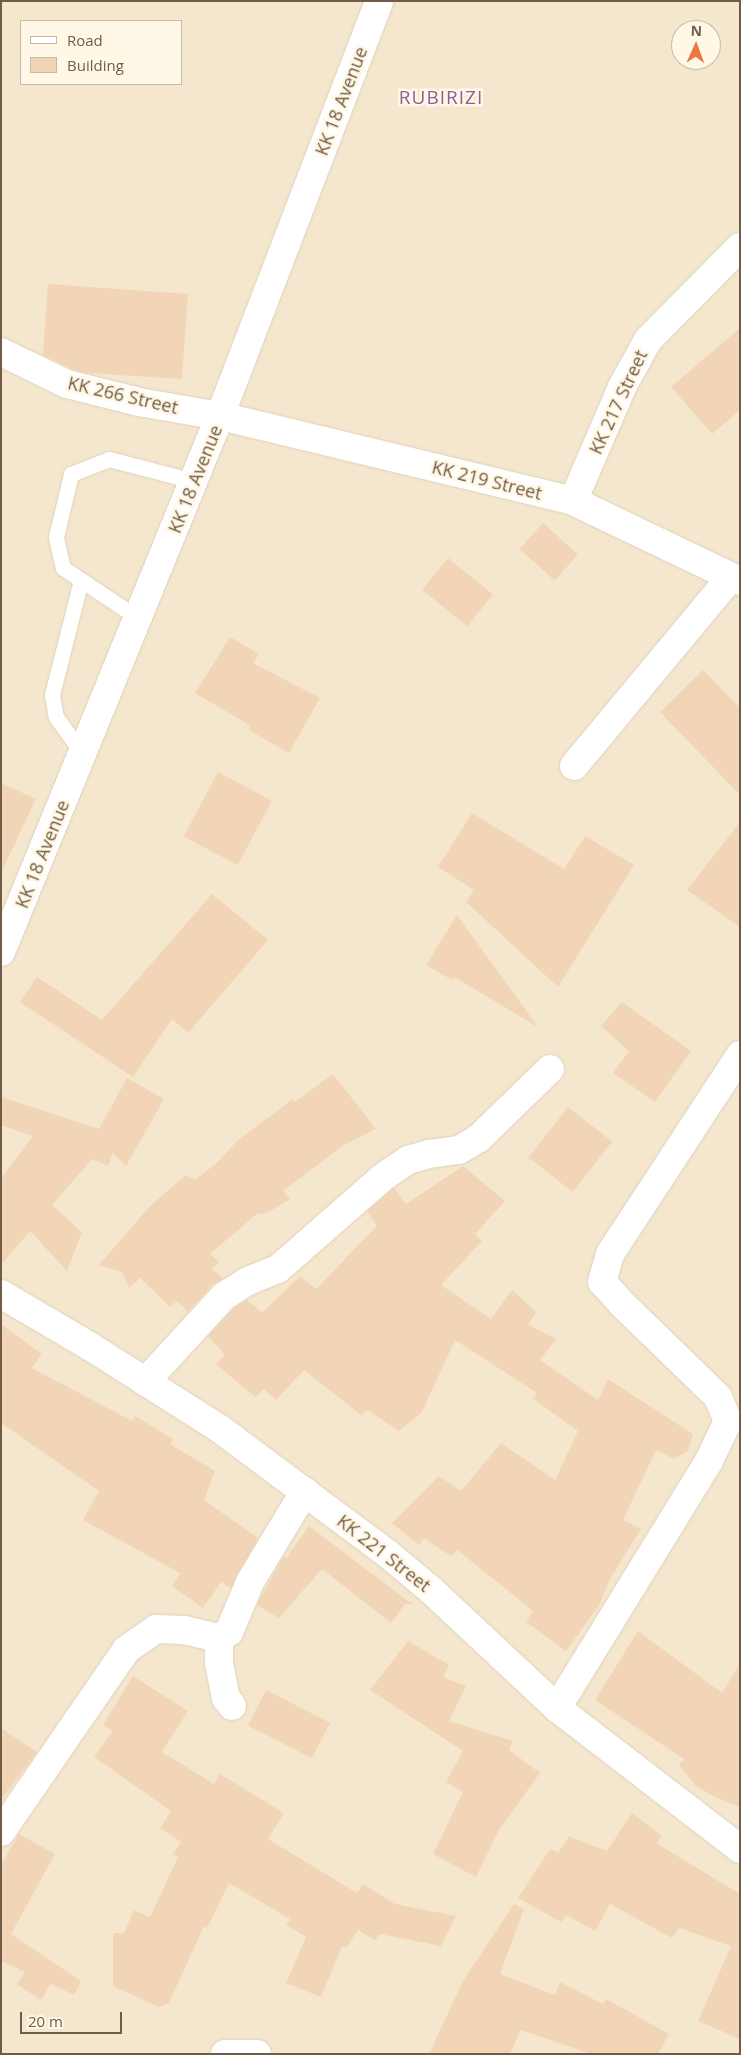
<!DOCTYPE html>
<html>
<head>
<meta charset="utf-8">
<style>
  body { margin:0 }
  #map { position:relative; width:741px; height:2055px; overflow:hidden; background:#fdf4e0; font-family:"Open Sans",sans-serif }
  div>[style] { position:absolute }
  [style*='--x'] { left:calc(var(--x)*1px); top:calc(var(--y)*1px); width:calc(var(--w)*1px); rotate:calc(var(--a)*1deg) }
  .residential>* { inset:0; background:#f4e7ce }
  .building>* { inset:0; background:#f2d5b7; transform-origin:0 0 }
  .roads { filter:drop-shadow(0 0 1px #e0d1bc) drop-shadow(0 0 1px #e0d1bc) }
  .service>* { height:15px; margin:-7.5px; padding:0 7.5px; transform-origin:7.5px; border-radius:7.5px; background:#fff }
  .minor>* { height:28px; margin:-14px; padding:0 14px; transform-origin:14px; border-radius:14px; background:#fff }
  .secondary>* { height:28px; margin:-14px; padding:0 14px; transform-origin:14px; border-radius:14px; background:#fff }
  span { translate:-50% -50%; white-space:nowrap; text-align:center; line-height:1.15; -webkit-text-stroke:5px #fff8e6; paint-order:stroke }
  .street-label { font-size:18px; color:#735c47 }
  .neighbourhood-label { font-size:19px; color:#8b6297; letter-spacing:1px }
  .frame { position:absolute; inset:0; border:2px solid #735c47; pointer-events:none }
  .legend { position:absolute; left:20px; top:20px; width:162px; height:65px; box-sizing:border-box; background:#fff8e6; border:1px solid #c7baa6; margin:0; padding:6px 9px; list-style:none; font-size:15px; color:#735c47 }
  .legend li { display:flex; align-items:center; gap:10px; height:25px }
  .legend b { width:25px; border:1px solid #c7baa6 }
  .north { position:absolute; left:671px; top:20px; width:50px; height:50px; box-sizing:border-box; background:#fff8e6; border:1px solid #c7baa6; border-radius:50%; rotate:2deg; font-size:14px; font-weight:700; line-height:20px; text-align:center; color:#735c47 }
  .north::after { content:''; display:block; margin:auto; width:18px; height:22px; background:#ea7941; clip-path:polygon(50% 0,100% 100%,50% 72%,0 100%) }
  .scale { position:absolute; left:20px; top:2012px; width:102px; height:22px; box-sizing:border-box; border:2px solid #735c47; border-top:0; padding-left:6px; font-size:15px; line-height:18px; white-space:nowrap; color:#735c47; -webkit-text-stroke:4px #fff8e6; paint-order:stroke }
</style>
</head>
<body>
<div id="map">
  <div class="residential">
    <i style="clip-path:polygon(evenodd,1px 1px,740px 1px,740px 2054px,1px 2054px,1px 1px,21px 21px,181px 21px,181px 84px,21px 84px,21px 21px,1px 1px,681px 30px,711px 30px,711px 60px,681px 60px,681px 30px)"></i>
  </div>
  <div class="building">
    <i style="clip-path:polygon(48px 284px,188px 294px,182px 379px,87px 373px,72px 369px,43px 355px)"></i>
    <i style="clip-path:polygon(740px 328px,740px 410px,712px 434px,671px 387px)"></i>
    <i style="left:543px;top:523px;width:47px;height:35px;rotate:42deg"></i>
    <i style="left:448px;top:558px;width:58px;height:41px;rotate:39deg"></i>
    <i style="clip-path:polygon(230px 637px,259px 654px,253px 663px,320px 698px,289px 753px,249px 730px,251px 726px,195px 693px)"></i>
    <i style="clip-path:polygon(703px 670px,740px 708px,740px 795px,660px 712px)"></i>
    <i style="left:218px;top:772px;width:61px;height:73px;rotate:28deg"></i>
    <i style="clip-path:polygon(1px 783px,36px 799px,1px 873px)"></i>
    <i style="clip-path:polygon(472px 813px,564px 869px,585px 836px,634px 865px,558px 987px,466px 902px,474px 890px,438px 867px)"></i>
    <i style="clip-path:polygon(740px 822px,740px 927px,687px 890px)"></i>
    <i style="clip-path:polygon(212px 894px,268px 940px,188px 1033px,172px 1019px,133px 1077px,20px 1002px,37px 977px,102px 1020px)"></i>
    <i style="clip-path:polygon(457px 915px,538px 1027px,454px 977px,452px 980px,426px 965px)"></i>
    <i style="clip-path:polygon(622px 1002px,691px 1051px,655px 1102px,613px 1073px,629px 1051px,601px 1026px)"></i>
    <i style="clip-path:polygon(333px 1074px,376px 1129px,344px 1145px,283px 1191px,290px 1199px,267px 1213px,257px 1214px,210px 1254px,219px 1262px,212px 1269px,223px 1278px,212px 1285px,188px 1312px,177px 1301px,170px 1307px,140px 1278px,129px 1288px,122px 1272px,99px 1265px,150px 1206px,186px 1175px,195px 1180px,218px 1162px,238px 1140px,293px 1099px,295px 1102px)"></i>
    <i style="clip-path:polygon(127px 1078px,164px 1099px,126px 1166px,113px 1153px,108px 1166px,92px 1159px,52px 1205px,82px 1232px,67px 1271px,30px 1231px,1px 1265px,1px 1178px,33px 1136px,1px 1125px,1px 1097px,99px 1129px)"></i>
    <i style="left:568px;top:1107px;width:56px;height:64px;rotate:38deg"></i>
    <i style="clip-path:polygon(463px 1166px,505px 1201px,475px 1234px,482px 1241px,441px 1285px,491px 1319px,512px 1290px,536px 1312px,528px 1325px,556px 1339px,540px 1360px,598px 1400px,608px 1379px,693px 1434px,688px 1451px,674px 1459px,656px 1450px,623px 1520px,641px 1529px,610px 1579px,600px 1604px,566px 1651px,526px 1622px,533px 1611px,457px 1550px,451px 1556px,424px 1538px,419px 1545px,392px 1523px,439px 1476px,461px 1491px,501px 1443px,555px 1480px,578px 1431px,532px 1398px,537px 1393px,455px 1340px,422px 1412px,399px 1431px,368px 1410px,361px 1415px,304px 1370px,276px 1400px,264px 1389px,255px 1397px,216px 1364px,225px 1355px,208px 1336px,234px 1308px,247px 1300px,262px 1313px,300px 1276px,316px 1289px,377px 1226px,367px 1211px,393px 1189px,394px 1188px,406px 1204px)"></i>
    <i style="clip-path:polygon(1px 1324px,42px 1354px,32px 1368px,132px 1421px,135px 1416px,173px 1439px,170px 1444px,215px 1471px,204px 1500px,258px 1538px,231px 1588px,221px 1582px,203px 1608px,172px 1586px,180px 1573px,83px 1520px,99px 1491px,1px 1423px)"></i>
    <i style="clip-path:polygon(309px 1526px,408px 1601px,413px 1604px,405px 1604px,391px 1623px,322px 1569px,279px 1618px,257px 1605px,284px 1556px,286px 1558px)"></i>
    <i style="clip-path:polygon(638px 1631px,722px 1693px,740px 1663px,740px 1807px,713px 1796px,696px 1786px,679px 1765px,684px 1759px,595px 1700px)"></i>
    <i style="clip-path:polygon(408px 1641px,449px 1665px,443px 1677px,466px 1686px,449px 1721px,513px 1741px,509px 1750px,540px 1773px,499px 1830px,476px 1877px,433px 1854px,463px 1792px,446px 1782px,463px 1751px,370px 1690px)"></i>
    <i style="clip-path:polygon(133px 1676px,188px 1711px,162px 1752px,214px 1784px,220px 1774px,284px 1813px,268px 1839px,357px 1893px,363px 1884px,395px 1904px,456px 1916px,441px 1946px,380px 1934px,375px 1940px,358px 1930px,346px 1948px,342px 1946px,321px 1997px,286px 1983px,306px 1937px,286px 1925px,290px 1919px,229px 1883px,207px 1928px,204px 1926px,169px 2003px,159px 2007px,113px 1986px,113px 1933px,124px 1933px,134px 1910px,150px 1917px,178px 1857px,173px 1854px,181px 1842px,160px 1828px,171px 1811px,94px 1757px,113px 1731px,103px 1725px)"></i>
    <i style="left:266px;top:1690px;width:72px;height:40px;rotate:27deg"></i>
    <i style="clip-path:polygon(1px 1728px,37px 1752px,1px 1800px)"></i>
    <i style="clip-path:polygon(632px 1813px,662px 1836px,656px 1843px,740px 1894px,740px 2039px,698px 2021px,731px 1946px,679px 1928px,672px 1938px,610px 1904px,595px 1931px,566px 1915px,561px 1922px,518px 1898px,550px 1849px,558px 1853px,569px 1836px,607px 1851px)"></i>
    <i style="clip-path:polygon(19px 1834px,55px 1854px,11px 1934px,81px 1981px,74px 1995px,51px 1984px,41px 2000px,17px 1984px,25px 1972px,1px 1961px,1px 1865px)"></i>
    <i style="clip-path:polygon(514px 1904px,524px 1909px,500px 1974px,555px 1995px,560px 1982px,603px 2004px,606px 1999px,669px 2034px,658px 2054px,591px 2054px,521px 2030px,510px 2054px,429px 2054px,463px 1981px)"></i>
  </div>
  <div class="roads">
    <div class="service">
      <i style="--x:81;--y:580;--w:119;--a:104.2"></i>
      <i style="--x:52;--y:695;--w:22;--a:80"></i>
      <i style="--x:56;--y:717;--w:44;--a:54.2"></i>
      <i style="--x:138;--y:618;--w:90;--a:-146.3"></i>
      <i style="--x:63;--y:568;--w:32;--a:-103"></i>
      <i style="--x:56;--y:537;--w:65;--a:-76.6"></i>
      <i style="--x:71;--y:474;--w:41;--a:-21.5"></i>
      <i style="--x:109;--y:459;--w:88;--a:14.5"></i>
    </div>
    <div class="minor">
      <i style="--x:1;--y:352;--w:73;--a:25.9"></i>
      <i style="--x:67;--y:384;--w:74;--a:14"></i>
      <i style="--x:139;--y:402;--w:82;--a:9.8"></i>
      <i style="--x:220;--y:416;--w:363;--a:13.5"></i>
      <i style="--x:573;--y:501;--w:185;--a:25.6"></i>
      <i style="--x:573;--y:501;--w:124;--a:-66.7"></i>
      <i style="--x:622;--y:387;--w:54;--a:-61"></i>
      <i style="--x:648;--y:340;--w:131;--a:-45.3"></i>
      <i style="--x:574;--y:766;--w:246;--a:-50.3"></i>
      <i style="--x:1;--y:1294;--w:104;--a:30.5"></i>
      <i style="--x:91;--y:1347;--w:153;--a:32.4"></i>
      <i style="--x:220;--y:1429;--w:211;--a:36.7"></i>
      <i style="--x:389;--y:1555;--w:55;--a:39.8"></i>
      <i style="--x:431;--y:1590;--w:173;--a:43.1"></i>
      <i style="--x:557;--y:1708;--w:231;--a:37.6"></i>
      <i style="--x:145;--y:1382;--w:117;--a:-47.4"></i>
      <i style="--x:224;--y:1296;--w:28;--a:-32"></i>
      <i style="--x:248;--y:1281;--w:32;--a:-22"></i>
      <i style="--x:278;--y:1269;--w:140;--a:-41.2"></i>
      <i style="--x:383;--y:1177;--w:30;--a:-34"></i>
      <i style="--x:408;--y:1160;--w:22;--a:-16"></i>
      <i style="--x:429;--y:1154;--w:30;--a:-8"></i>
      <i style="--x:459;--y:1150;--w:23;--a:-31"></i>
      <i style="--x:479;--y:1138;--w:99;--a:-44.2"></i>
      <i style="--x:219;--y:1638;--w:25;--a:90"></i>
      <i style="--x:219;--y:1663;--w:36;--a:79"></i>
      <i style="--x:226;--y:1698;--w:10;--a:53"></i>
      <i style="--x:557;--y:1708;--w:288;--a:-58.4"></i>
      <i style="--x:708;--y:1463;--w:47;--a:-64.5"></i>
      <i style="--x:728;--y:1421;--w:26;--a:-113"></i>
      <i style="--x:718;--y:1397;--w:132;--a:-135.9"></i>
      <i style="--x:623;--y:1305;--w:31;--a:-132"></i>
      <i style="--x:602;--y:1282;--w:29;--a:-74"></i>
      <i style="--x:610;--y:1254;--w:238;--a:-56.8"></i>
      <i style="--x:1;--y:1832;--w:221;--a:-55.5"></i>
      <i style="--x:126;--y:1650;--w:37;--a:-35"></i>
      <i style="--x:156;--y:1629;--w:28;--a:2"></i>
      <i style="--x:184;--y:1630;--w:36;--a:13"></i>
      <i style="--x:219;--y:1638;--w:12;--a:-31"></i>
      <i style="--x:229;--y:1632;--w:54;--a:-67.2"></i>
      <i style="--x:250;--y:1582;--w:106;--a:-58.9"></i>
      <i style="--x:225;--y:2054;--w:32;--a:0"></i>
    </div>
    <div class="secondary">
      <i style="--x:1;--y:952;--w:579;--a:-67.78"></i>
      <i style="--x:220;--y:416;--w:444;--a:-69"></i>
    </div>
  </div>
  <div class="street-label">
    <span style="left:341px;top:101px;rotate:-69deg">KK 18 Avenue</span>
    <span style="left:123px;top:395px;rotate:13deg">KK 266 Street</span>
    <span style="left:618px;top:402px;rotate:-65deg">KK 217 Street</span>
    <span style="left:195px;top:479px;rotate:-68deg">KK 18 Avenue</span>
    <span style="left:487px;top:480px;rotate:14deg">KK 219 Street</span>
    <span style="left:42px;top:854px;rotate:-68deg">KK 18 Avenue</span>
    <span style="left:384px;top:1553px;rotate:38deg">KK 221 Street</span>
  </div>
  <div class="neighbourhood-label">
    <span style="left:441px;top:98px">RUBIRIZI</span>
  </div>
  <div class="frame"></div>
  <ul class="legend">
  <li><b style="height:6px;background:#fff"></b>Road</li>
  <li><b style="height:14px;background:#f2d5b7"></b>Building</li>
  </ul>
  <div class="north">N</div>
  <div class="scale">20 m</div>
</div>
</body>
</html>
